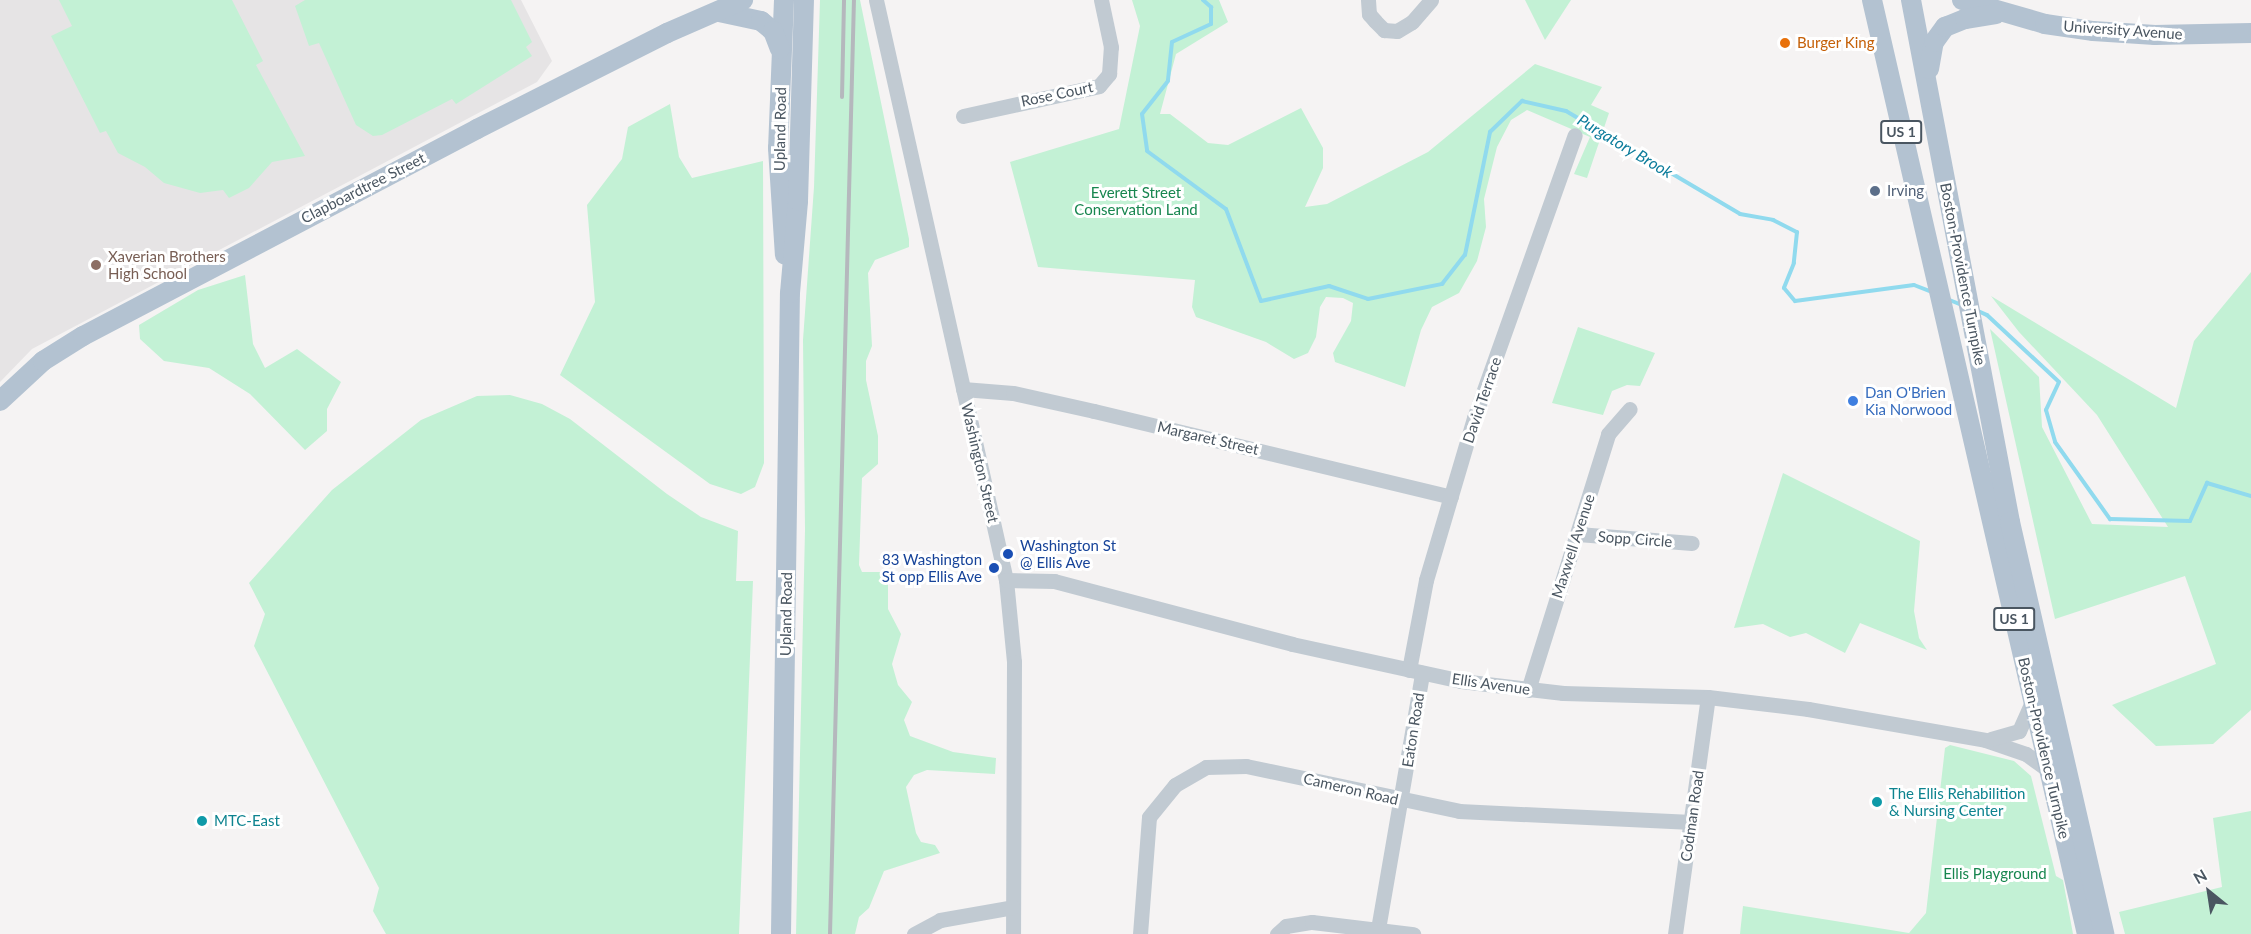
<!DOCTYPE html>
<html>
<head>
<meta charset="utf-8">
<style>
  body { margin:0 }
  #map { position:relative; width:2251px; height:934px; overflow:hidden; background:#f5f3f3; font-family:Lato,sans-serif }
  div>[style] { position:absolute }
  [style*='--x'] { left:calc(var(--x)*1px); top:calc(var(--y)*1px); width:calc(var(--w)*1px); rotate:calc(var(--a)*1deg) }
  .education>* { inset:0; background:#e6e4e5 }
  .green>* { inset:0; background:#c3f1d5 }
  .stream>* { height:4px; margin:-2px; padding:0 2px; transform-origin:2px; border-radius:2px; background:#90daee }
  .minor>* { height:15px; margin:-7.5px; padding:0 7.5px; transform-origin:7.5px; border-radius:7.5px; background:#c1cad2 }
  .major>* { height:20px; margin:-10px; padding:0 10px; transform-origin:10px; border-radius:10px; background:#b3c2d1 }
  .rail>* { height:4px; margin:-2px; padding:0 2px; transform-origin:2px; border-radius:2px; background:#b5b8bd }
  .dots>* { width:16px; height:16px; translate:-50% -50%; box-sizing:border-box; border:3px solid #fff; border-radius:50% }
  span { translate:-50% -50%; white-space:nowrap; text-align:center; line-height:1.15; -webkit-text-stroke:6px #fff; paint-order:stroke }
  .shield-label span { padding:2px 4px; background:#fff; border:2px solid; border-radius:4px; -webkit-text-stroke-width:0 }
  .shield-label { font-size:14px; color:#4a5661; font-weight:700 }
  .street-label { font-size:15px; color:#4a5661 }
  .food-label { font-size:15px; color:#c56008 }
  .left { translate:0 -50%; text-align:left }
  .service-label { font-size:15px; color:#4e5e75 }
  .park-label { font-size:15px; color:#17864f }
  .education-label { font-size:15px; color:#785e54 }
  .shop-label { font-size:15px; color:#366cbe }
  .transit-label { font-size:15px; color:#164399 }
  .right { translate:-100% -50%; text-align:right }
  .culture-label { font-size:15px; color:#0d838f }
  .water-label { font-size:16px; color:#0c7c9b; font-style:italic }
  .north { position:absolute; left:2179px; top:862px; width:60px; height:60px; -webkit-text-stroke:4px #fff; paint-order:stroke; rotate:330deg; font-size:16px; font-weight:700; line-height:24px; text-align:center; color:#4a5661 }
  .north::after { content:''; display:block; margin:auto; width:21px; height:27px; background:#4a5661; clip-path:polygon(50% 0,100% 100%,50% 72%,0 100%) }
</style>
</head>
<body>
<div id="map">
  <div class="education">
    <i style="clip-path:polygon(0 0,521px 0,552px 61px,537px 82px,32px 349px,0 382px)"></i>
  </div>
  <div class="green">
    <i style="clip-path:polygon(59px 0,232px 0,263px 61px,256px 65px,305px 156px,272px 162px,249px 188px,229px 198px,223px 190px,200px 193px,164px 183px,145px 167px,118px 153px,106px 131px,100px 133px,96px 125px,51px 36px,72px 26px)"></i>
    <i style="clip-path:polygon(305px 0,511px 0,532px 42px,526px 47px,532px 56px,456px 104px,452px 99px,382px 135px,373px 136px,356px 125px,319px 43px,309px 46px,295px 6px)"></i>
    <i style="clip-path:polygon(820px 0,860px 0,909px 239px,909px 247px,875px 260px,868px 273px,872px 346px,866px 361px,866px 380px,878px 436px,878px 464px,862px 478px,859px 565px,862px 572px,888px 572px,888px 609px,901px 634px,892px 664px,898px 685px,912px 702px,904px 720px,910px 736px,953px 752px,996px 758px,995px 774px,927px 770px,914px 775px,906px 787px,916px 833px,921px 842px,935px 845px,940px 853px,884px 871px,869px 908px,859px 917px,855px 934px,796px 934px,805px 530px,803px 340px,814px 187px)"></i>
    <i style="clip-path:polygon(1132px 0,1219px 0,1228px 22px,1176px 54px,1160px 114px,1170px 114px,1208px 143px,1228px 145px,1301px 108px,1323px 148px,1323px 168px,1305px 207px,1327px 204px,1428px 152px,1535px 64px,1602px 87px,1591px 105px,1609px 113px,1587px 178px,1574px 174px,1590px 137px,1527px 110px,1511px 120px,1497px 147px,1484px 199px,1486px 227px,1477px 261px,1459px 293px,1432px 307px,1421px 330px,1405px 387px,1335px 362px,1333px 353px,1351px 321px,1353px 303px,1343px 298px,1326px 297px,1320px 307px,1316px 337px,1308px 353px,1294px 359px,1266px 342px,1196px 317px,1192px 307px,1195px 280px,1038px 267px,1010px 162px,1119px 129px,1140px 26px)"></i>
    <i style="clip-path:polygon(1525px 0,1571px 0,1545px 40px)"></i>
    <i style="clip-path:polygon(670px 104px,679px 157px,692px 178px,763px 161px,764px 463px,755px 487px,741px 494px,710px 484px,560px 375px,595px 302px,587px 205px,622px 159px,628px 127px)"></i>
    <i style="clip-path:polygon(2251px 272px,2251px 710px,2213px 744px,2156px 746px,2112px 705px,2216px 664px,2185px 576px,2055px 619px,1990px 329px,2039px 377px,2042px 427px,2092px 524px,2168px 527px,2097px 415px,2019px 332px,1991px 296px,2176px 408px,2194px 341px)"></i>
    <i style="clip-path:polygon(245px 275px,253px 344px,265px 368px,297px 349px,341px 382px,327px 409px,327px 431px,305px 450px,250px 394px,209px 368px,164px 361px,140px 339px,139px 325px,198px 290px)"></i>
    <i style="clip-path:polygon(1578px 327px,1655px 353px,1640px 386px,1627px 385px,1612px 391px,1603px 415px,1552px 403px)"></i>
    <i style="clip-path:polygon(510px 395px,542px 404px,570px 419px,667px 494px,701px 517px,738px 531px,736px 581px,753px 581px,739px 934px,386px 934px,373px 911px,379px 888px,254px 646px,265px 614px,249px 583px,332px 490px,421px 420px,477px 396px)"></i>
    <i style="clip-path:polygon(1783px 473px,1920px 541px,1914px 611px,1919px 638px,1927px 650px,1860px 623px,1845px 653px,1806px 633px,1790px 637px,1763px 624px,1734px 628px)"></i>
    <i style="clip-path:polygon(1950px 745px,2014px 761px,2031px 776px,2056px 876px,2063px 880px,2073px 934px,1740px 934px,1743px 906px,1909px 933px,1926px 913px,1945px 748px)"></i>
    <i style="clip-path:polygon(2251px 811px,2251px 934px,2125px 934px,2119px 912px,2222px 887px,2213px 818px)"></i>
  </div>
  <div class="stream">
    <i style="--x:1203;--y:0;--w:11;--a:41"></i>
    <i style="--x:1211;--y:7;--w:17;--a:90"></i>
    <i style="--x:1211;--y:24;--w:43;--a:155.2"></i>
    <i style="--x:1172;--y:42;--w:39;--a:96"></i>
    <i style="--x:1168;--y:81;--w:42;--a:128.2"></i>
    <i style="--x:1142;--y:114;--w:37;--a:82"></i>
    <i style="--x:1147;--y:151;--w:98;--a:36.3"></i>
    <i style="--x:1226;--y:209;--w:98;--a:69.2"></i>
    <i style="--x:1261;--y:301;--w:70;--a:-12.4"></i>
    <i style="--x:1329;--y:286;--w:41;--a:18.4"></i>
    <i style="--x:1368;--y:299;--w:76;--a:-11.5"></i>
    <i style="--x:1442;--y:284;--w:37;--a:-52"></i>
    <i style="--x:1465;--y:255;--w:126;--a:-78.5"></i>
    <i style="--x:1490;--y:132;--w:45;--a:-44.1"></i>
    <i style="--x:1522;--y:101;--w:45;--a:12.8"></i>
    <i style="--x:1566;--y:111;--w:202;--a:30.6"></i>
    <i style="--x:1740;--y:214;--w:34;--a:10"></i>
    <i style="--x:1773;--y:220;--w:27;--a:27"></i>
    <i style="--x:1797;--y:232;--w:31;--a:96"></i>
    <i style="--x:1794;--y:263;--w:27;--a:112"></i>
    <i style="--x:1784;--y:288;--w:17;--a:50"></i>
    <i style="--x:1795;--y:301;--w:120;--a:-7.7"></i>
    <i style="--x:1914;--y:285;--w:19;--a:21"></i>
    <i style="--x:1947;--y:299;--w:16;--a:22"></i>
    <i style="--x:1978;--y:311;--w:10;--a:24"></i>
    <i style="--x:1987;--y:315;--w:98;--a:42.9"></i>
    <i style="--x:2059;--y:382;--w:31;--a:115"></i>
    <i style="--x:2046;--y:410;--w:33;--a:74"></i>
    <i style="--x:2055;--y:442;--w:95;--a:54.5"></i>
    <i style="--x:2110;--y:519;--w:80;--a:1.4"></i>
    <i style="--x:2190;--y:521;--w:42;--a:-65.9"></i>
    <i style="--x:2207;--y:483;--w:46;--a:16.5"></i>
  </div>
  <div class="minor">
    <i style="--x:876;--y:0;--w:594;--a:77.37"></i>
    <i style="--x:1006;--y:580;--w:82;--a:84.4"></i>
    <i style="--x:1014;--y:662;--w:272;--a:90.2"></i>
    <i style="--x:1368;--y:0;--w:14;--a:86"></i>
    <i style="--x:1369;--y:14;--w:9;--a:49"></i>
    <i style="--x:1375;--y:21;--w:13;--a:45"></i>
    <i style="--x:1384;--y:30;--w:13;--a:4"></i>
    <i style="--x:1397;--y:31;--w:17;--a:-31"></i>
    <i style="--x:1412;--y:22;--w:29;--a:-49"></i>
    <i style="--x:963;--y:116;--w:139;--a:-12.4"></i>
    <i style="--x:1099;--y:86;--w:16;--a:-50"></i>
    <i style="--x:1109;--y:74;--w:27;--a:-86"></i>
    <i style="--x:1111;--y:47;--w:48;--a:-102"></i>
    <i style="--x:963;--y:389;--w:50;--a:4.6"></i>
    <i style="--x:1013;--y:393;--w:83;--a:12.5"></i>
    <i style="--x:1094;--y:411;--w:367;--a:13.5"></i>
    <i style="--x:1578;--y:534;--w:114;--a:4.5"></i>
    <i style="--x:1006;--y:580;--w:48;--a:1.2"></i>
    <i style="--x:1054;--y:581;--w:246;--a:14.8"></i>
    <i style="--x:1292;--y:644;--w:173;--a:12.3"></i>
    <i style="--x:1461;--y:681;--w:103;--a:6.7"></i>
    <i style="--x:1563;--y:693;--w:145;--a:1.6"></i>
    <i style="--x:1708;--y:697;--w:101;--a:6.8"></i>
    <i style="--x:1808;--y:709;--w:180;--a:9.9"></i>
    <i style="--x:1985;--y:740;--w:43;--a:18.9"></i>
    <i style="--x:2026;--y:754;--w:29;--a:36"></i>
    <i style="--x:1409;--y:670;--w:92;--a:-79.3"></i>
    <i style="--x:1426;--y:580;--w:169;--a:-73.5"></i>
    <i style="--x:1474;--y:418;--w:300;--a:-70.4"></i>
    <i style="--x:1528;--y:690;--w:268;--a:-72.6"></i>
    <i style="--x:1608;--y:434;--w:33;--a:-49"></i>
    <i style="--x:1991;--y:739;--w:29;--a:-16"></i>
    <i style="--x:2019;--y:731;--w:34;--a:-66"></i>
    <i style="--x:1378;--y:929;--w:260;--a:-80.2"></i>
    <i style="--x:914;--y:934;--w:30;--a:-28"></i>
    <i style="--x:940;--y:920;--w:74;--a:-10.1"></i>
    <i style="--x:1140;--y:934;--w:117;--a:-85.6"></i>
    <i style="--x:1149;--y:817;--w:41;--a:-50.9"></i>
    <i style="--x:1175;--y:785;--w:36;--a:-30"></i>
    <i style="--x:1206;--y:767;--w:40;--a:-1.4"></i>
    <i style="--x:1246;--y:766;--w:218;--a:11.9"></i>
    <i style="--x:1459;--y:811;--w:233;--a:2.7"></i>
    <i style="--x:1277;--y:934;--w:12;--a:-42"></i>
    <i style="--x:1286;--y:926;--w:26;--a:-9"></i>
    <i style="--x:1312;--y:922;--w:102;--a:6.8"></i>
    <i style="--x:1675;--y:934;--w:239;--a:-82.1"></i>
  </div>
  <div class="major">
    <i style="--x:784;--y:0;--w:148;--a:92.3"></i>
    <i style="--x:778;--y:148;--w:107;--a:86.3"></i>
    <i style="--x:1872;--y:0;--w:958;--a:77.04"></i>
    <i style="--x:1911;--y:0;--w:531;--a:79.26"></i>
    <i style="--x:2010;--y:522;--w:423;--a:77.1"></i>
    <i style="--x:1962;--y:0;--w:86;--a:16.1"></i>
    <i style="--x:2045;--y:24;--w:49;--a:8.3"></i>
    <i style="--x:2093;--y:31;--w:62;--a:3.7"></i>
    <i style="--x:2155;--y:35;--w:96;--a:-1.2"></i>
    <i style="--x:719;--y:12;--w:43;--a:12.1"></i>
    <i style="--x:761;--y:21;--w:16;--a:40"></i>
    <i style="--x:773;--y:31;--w:19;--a:69"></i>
    <i style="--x:1929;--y:69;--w:27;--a:-80"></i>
    <i style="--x:1934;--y:42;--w:19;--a:-54"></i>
    <i style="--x:1945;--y:27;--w:22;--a:-22"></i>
    <i style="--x:1965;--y:19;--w:31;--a:-9"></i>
    <i style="--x:0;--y:401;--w:59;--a:-42.9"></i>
    <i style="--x:43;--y:361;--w:47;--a:-32"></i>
    <i style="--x:83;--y:336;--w:445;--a:-27.7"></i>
    <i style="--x:477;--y:129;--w:213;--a:-26.8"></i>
    <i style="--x:667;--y:33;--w:83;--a:-23.5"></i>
    <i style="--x:781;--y:934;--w:641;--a:-89.2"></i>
    <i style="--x:790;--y:293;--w:92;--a:-85"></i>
    <i style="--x:798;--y:201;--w:201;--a:-88.3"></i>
  </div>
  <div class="rail">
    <i style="--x:842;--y:97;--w:97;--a:-88.8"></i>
    <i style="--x:830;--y:934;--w:934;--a:-88.53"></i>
  </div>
  <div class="dots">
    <i style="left:1785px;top:43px;background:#e8710a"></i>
    <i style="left:1875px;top:191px;background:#5c6f8a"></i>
    <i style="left:96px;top:265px;background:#8d6e63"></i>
    <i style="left:1853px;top:401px;background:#3f7fe0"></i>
    <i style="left:1008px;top:554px;background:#1a4fb4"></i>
    <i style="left:994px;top:568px;background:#1a4fb4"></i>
    <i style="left:1877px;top:802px;background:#0f9aa8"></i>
    <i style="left:202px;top:821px;background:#0f9aa8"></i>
  </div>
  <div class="shield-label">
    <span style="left:1901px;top:132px">US 1</span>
    <span style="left:2014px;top:619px">US 1</span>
  </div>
  <div class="street-label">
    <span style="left:2123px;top:30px;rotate:4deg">University Avenue</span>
    <span style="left:1057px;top:94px;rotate:-12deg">Rose Court</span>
    <span style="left:780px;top:129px;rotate:-89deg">Upland Road</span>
    <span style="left:363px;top:188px;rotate:-27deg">Clapboardtree Street</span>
    <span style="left:1963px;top:274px;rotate:79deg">Boston-Providence Turnpike</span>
    <span style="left:1482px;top:400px;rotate:-71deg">David Terrace</span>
    <span style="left:1208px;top:438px;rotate:13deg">Margaret Street</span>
    <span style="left:980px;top:463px;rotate:77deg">Washington Street</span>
    <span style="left:1635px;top:539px;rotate:4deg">Sopp Circle</span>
    <span style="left:1573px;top:546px;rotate:-72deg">Maxwell Avenue</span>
    <span style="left:786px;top:614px;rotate:-89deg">Upland Road</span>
    <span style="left:1491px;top:684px;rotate:8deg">Ellis Avenue</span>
    <span style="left:1413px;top:730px;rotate:-81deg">Eaton Road</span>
    <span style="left:2044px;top:748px;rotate:77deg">Boston-Providence Turnpike</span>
    <span style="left:1351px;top:789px;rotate:13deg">Cameron Road</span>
    <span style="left:1692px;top:816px;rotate:-82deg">Codman Road</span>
  </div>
  <div class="food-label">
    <span class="left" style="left:1797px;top:43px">Burger King</span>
  </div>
  <div class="service-label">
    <span class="left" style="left:1887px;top:191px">Irving</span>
  </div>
  <div class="park-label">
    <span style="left:1136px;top:201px">Everett Street<br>Conservation Land</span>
    <span style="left:1995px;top:874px">Ellis Playground</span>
  </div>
  <div class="education-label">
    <span class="left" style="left:108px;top:265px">Xaverian Brothers<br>High School</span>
  </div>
  <div class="shop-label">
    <span class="left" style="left:1865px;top:401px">Dan O'Brien<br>Kia Norwood</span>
  </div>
  <div class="transit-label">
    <span class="left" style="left:1020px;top:554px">Washington St<br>@ Ellis Ave</span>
    <span class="right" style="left:982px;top:568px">83 Washington<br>St opp Ellis Ave</span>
  </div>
  <div class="culture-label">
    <span class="left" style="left:1889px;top:802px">The Ellis Rehabilition<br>&amp; Nursing Center</span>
    <span class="left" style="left:214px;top:821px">MTC-East</span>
  </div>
  <div class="water-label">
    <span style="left:1625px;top:146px;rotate:31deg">Purgatory Brook</span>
  </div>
  <div class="north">N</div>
</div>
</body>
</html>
